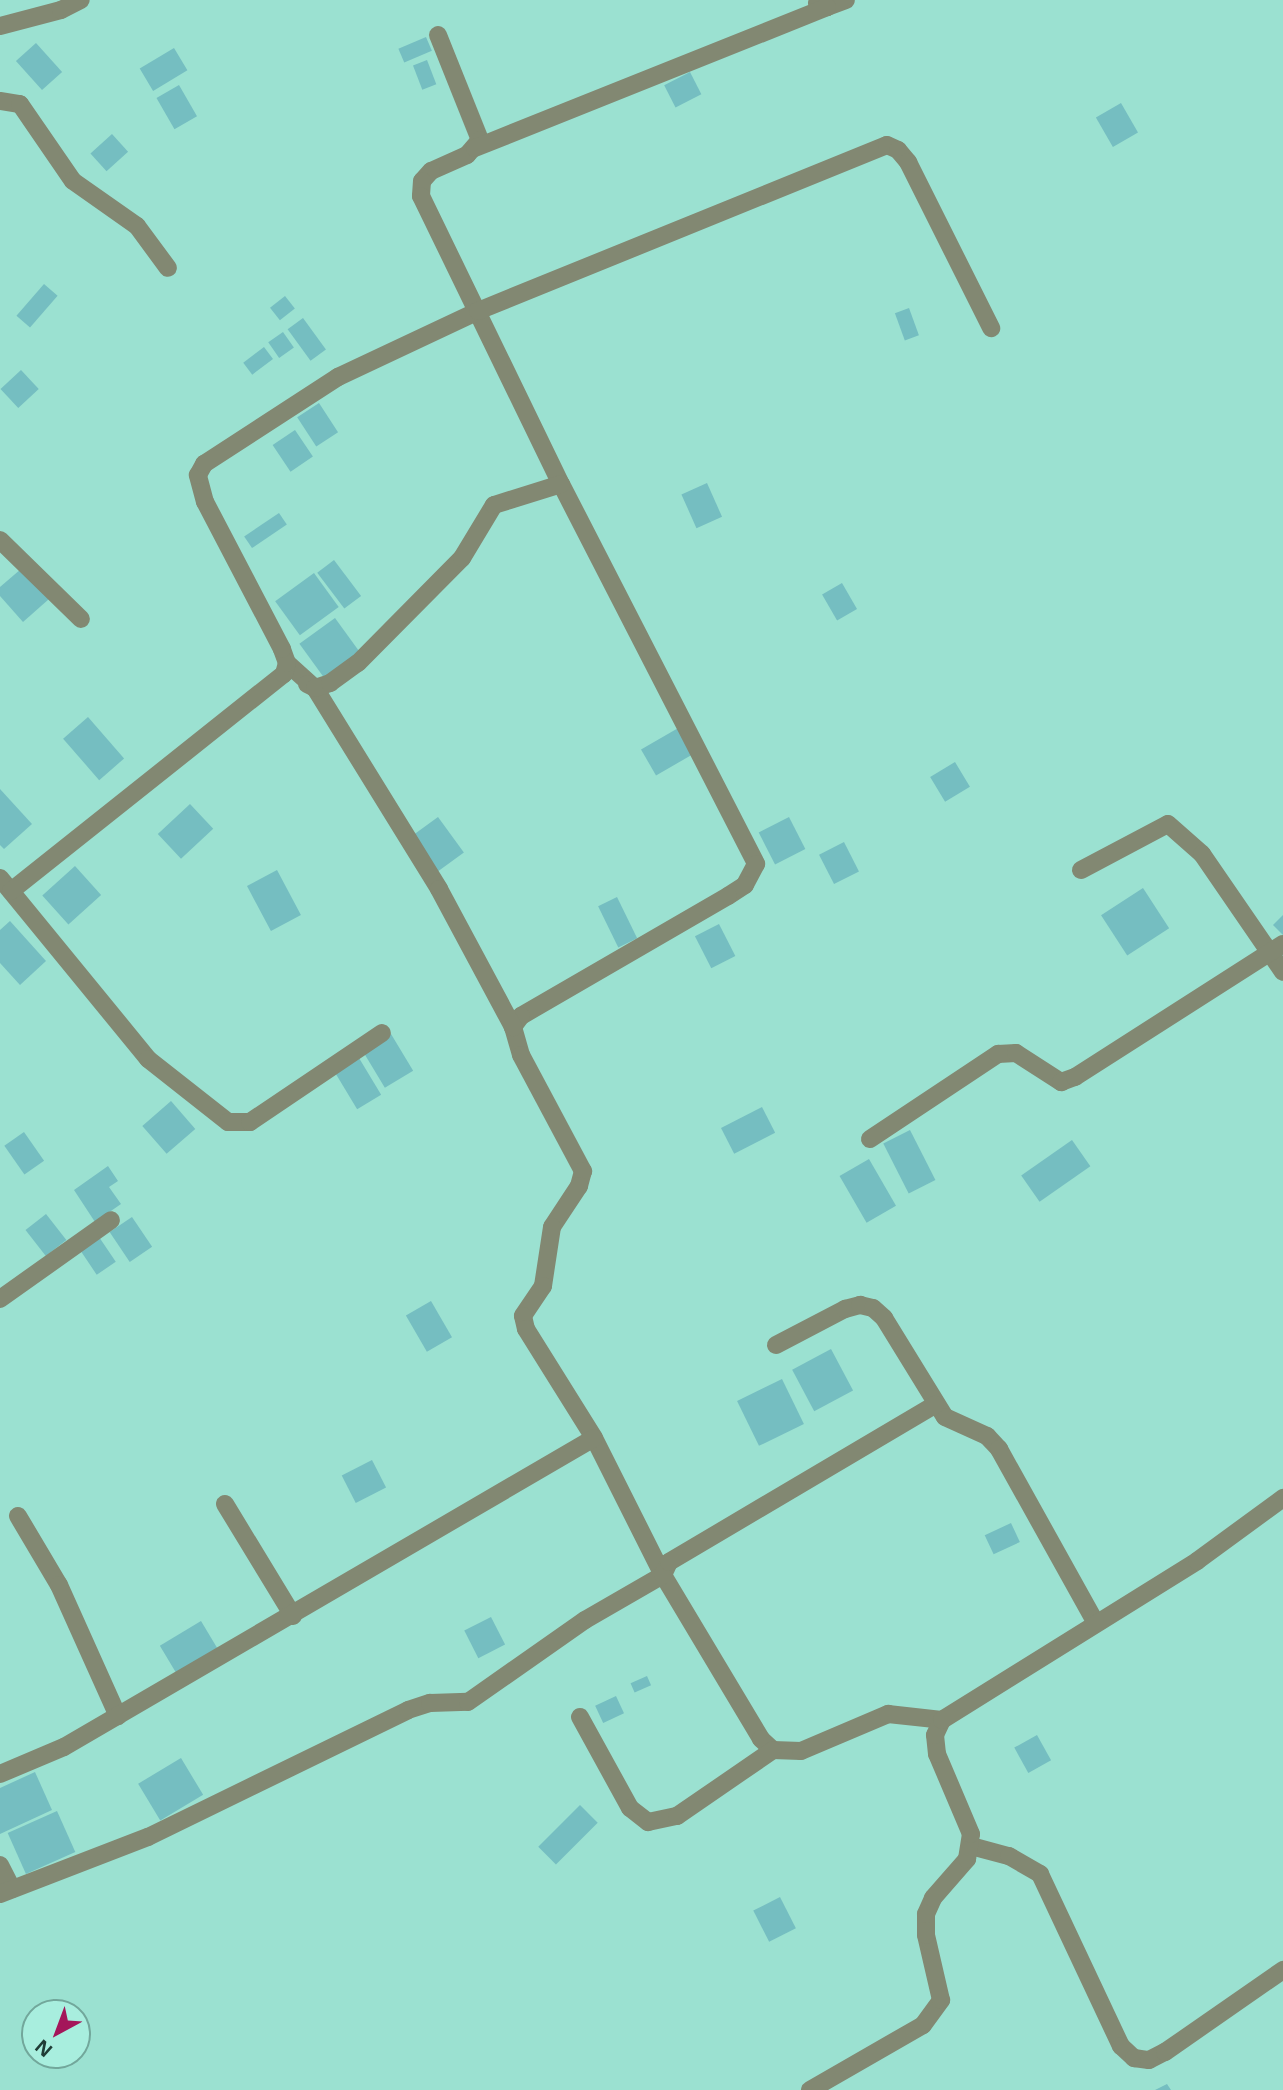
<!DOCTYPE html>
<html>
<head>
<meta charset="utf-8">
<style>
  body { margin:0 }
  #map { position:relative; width:1283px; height:2090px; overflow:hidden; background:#9be1d1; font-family:"Noto Sans",sans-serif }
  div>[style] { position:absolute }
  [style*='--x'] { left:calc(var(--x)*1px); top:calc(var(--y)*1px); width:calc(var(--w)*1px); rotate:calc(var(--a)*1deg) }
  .building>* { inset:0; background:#75bec1; transform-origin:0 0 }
  .minor>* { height:18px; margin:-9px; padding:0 9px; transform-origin:9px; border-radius:9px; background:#828872 }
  span { translate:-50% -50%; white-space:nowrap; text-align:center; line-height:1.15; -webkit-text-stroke:5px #a8eede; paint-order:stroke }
  .north { position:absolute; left:21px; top:1999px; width:70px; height:70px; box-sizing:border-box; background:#a8eede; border:2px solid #72a79b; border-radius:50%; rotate:221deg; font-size:19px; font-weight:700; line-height:28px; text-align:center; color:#203c36 }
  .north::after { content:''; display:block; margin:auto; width:24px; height:32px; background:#a4165a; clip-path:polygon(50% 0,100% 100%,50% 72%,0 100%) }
</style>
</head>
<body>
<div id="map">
  <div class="building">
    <i style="left:426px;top:37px;width:15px;height:30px;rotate:67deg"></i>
    <i style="left:36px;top:43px;width:39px;height:27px;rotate:48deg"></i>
    <i style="left:174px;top:48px;width:26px;height:40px;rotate:59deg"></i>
    <i style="left:427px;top:60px;width:26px;height:15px;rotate:69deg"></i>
    <i style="left:690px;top:72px;width:25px;height:29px;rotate:63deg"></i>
    <i style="left:179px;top:85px;width:36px;height:26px;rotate:60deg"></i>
    <i style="left:1121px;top:103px;width:34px;height:29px;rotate:60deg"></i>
    <i style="left:112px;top:134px;width:24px;height:29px;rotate:48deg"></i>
    <i style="left:44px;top:284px;width:18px;height:42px;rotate:41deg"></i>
    <i style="left:285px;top:296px;width:16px;height:19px;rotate:52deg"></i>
    <i style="left:909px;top:308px;width:29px;height:15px;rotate:70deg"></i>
    <i style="left:303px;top:318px;width:39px;height:19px;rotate:54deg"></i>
    <i style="left:283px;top:332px;width:19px;height:18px;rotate:55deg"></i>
    <i style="left:264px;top:347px;width:15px;height:26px;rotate:53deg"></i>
    <i style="left:21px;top:370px;width:26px;height:28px;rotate:47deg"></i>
    <i style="left:319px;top:403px;width:35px;height:26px;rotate:57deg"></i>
    <i style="left:295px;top:430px;width:32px;height:27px;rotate:56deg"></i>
    <i style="left:707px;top:483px;width:37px;height:28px;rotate:66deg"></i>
    <i style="left:279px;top:513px;width:14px;height:42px;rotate:56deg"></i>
    <i style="left:334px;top:560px;width:45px;height:21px;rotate:53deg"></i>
    <i style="clip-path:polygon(21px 569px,49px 599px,23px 622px,0 596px,0 587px)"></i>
    <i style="left:314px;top:573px;width:42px;height:48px;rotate:54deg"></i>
    <i style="left:842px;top:583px;width:30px;height:23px;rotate:60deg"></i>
    <i style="left:335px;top:618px;width:42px;height:44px;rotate:54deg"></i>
    <i style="left:88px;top:717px;width:55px;height:33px;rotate:49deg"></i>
    <i style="left:680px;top:727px;width:30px;height:45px;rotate:60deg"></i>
    <i style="left:955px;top:762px;width:29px;height:29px;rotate:59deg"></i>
    <i style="clip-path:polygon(0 789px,32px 824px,4px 849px,0 845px)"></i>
    <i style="left:190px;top:804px;width:34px;height:44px;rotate:47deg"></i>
    <i style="left:438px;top:817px;width:44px;height:34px;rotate:54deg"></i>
    <i style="left:789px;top:817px;width:36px;height:34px;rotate:63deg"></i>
    <i style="left:844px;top:842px;width:33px;height:28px;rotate:63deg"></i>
    <i style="left:75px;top:866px;width:39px;height:44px;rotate:48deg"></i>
    <i style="left:277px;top:870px;width:51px;height:34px;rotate:62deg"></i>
    <i style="left:1143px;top:888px;width:48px;height:50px;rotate:57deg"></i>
    <i style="left:617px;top:897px;width:46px;height:21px;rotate:64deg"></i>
    <i style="clip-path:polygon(1283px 915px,1283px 935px,1273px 925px)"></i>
    <i style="clip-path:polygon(10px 921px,46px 961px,20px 985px,0 963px,0 930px)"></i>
    <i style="left:719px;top:924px;width:36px;height:27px;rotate:63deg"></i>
    <i style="left:391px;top:1034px;width:43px;height:33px;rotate:59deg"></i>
    <i style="left:359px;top:1058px;width:43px;height:28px;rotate:59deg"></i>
    <i style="left:171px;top:1101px;width:37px;height:38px;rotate:49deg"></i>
    <i style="left:762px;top:1107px;width:29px;height:46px;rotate:63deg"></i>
    <i style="left:910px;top:1130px;width:56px;height:30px;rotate:63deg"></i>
    <i style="left:24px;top:1132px;width:35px;height:24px;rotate:55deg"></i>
    <i style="left:1072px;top:1140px;width:32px;height:62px;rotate:55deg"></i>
    <i style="left:869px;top:1159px;width:54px;height:34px;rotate:60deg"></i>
    <i style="clip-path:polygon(108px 1166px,118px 1181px,109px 1187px,121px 1204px,95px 1222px,74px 1190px)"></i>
    <i style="left:46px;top:1214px;width:33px;height:26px;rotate:52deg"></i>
    <i style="left:132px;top:1217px;width:36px;height:27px;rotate:56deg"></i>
    <i style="left:99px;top:1237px;width:30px;height:23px;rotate:56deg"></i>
    <i style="left:431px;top:1301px;width:42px;height:29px;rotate:60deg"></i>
    <i style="left:831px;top:1349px;width:47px;height:44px;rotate:62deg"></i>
    <i style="left:782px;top:1379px;width:50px;height:50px;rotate:64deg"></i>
    <i style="left:372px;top:1460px;width:31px;height:34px;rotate:63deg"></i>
    <i style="left:1011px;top:1523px;width:21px;height:29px;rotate:65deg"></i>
    <i style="left:491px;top:1617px;width:31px;height:30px;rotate:63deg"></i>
    <i style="left:201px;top:1621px;width:39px;height:48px;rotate:59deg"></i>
    <i style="left:647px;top:1676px;width:10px;height:18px;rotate:66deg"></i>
    <i style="left:616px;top:1696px;width:19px;height:23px;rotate:65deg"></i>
    <i style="left:1037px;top:1735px;width:29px;height:26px;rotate:61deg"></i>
    <i style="left:181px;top:1758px;width:43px;height:50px;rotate:59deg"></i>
    <i style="clip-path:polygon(35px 1772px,52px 1810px,0 1834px,0 1788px)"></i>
    <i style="left:580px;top:1805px;width:25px;height:59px;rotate:45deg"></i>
    <i style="left:57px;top:1811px;width:45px;height:54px;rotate:66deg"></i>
    <i style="left:780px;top:1897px;width:35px;height:30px;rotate:63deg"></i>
    <i style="clip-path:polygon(1167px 2084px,1171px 2090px,1155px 2090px)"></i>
  </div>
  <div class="minor">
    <i style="--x:817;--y:3;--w:11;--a:22"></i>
    <i style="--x:827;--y:7;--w:20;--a:-20"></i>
    <i style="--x:0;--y:26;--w:63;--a:-14.7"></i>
    <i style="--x:61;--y:10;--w:22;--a:-27"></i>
    <i style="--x:438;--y:35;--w:113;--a:68.2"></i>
    <i style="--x:480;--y:140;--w:20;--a:131"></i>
    <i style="--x:467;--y:155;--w:39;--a:156"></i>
    <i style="--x:431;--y:171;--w:13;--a:132"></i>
    <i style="--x:422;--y:181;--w:15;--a:94"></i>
    <i style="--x:421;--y:196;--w:320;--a:64.1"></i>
    <i style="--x:561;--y:484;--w:427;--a:62.8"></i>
    <i style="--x:756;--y:864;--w:24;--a:118"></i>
    <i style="--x:745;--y:885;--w:20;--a:147"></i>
    <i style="--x:728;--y:896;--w:239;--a:149.9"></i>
    <i style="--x:521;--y:1016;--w:14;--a:126"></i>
    <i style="--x:513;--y:1027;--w:29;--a:74"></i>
    <i style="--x:521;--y:1055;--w:132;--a:61.9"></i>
    <i style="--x:583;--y:1171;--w:16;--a:105"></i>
    <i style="--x:579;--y:1186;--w:49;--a:123.4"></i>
    <i style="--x:552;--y:1227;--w:60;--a:98.7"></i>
    <i style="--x:543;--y:1286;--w:36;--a:124"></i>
    <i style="--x:523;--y:1316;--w:13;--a:77"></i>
    <i style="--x:526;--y:1329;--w:128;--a:58"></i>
    <i style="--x:594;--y:1438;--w:153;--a:63.3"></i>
    <i style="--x:663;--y:1575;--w:191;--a:59.1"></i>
    <i style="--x:761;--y:1739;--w:16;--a:43"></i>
    <i style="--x:773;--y:1750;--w:28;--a:2"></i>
    <i style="--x:801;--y:1751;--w:95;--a:-23"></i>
    <i style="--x:888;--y:1714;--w:54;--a:6.3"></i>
    <i style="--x:0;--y:101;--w:20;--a:9"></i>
    <i style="--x:20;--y:104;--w:93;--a:55.5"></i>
    <i style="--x:73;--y:181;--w:78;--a:35.1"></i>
    <i style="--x:137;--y:226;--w:52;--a:53.6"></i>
    <i style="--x:475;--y:148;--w:379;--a:-21.8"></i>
    <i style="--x:0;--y:540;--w:113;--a:44.3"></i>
    <i style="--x:287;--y:663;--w:38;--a:42"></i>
    <i style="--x:315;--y:688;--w:236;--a:58.3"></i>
    <i style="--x:439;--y:889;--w:157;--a:61.8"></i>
    <i style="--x:307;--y:684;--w:9;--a:27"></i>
    <i style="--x:315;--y:688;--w:16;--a:-18"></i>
    <i style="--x:330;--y:683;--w:34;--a:-36"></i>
    <i style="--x:358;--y:663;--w:148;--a:-45.3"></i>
    <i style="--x:462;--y:558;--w:62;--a:-58.9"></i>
    <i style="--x:494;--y:505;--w:70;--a:-17.4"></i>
    <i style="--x:1081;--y:870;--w:98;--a:-27.9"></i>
    <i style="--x:1168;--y:824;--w:45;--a:41.4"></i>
    <i style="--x:1202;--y:854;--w:143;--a:55.5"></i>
    <i style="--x:0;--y:878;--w:234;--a:50.7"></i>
    <i style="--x:148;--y:1059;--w:102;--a:38.2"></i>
    <i style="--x:228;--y:1122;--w:22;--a:0"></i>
    <i style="--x:250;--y:1122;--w:159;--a:-34"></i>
    <i style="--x:11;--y:891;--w:349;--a:-38.5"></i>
    <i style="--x:284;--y:674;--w:11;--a:-75"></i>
    <i style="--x:287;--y:663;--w:15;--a:-110"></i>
    <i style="--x:282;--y:649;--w:166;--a:-117.6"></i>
    <i style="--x:205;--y:502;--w:28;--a:-105"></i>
    <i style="--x:198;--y:475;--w:13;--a:-61"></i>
    <i style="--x:204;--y:464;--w:160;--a:-33"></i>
    <i style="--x:338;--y:377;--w:155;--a:-25.2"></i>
    <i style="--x:478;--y:311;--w:441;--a:-22.1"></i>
    <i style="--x:887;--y:145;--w:12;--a:24"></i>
    <i style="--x:898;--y:150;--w:16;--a:50"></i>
    <i style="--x:908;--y:162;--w:186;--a:63.4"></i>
    <i style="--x:870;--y:1139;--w:154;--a:-33.6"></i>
    <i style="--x:998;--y:1054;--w:18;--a:-3"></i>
    <i style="--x:1016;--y:1053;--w:54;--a:32.8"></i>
    <i style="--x:1061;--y:1082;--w:15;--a:-20"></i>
    <i style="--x:1075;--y:1077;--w:247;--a:-32.6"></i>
    <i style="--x:0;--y:1299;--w:136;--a:-35.4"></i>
    <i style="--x:776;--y:1345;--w:78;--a:-27.6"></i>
    <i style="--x:845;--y:1309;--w:16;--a:-15"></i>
    <i style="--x:860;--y:1305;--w:13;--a:13"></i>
    <i style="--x:873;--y:1308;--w:15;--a:42"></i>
    <i style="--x:884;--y:1318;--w:116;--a:58.4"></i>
    <i style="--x:945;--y:1417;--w:46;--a:24.3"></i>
    <i style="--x:987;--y:1436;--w:18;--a:47"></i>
    <i style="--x:999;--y:1449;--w:199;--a:60.9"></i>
    <i style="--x:225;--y:1504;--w:131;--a:58.7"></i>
    <i style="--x:18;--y:1516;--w:80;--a:59.3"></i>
    <i style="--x:59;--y:1585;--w:144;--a:65.8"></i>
    <i style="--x:580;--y:1717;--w:104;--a:61.2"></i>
    <i style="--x:630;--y:1808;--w:23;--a:38"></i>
    <i style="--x:648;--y:1822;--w:30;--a:-12"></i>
    <i style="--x:677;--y:1816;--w:116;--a:-34.5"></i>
    <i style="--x:0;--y:1774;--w:69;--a:-22.9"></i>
    <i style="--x:64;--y:1747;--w:613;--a:-30.24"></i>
    <i style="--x:971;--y:1846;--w:39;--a:15"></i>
    <i style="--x:1009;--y:1856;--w:36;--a:30"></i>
    <i style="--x:1040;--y:1874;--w:190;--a:64.8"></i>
    <i style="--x:1121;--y:2046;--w:18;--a:43"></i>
    <i style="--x:1134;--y:2058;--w:15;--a:8"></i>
    <i style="--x:1149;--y:2060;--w:18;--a:-27"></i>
    <i style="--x:1165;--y:2052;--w:144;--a:-34.8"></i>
    <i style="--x:0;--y:1865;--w:27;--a:63"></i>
    <i style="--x:0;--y:1894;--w:159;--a:-21.1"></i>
    <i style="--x:148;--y:1837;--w:289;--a:-26"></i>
    <i style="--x:408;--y:1710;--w:23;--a:-18"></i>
    <i style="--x:430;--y:1703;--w:38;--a:-2"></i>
    <i style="--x:468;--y:1702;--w:143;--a:-35"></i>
    <i style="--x:585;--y:1620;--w:90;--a:-30"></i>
    <i style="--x:663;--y:1575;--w:14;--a:-65"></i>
    <i style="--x:669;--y:1562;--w:309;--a:-30.6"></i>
    <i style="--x:810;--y:2090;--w:130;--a:-29.9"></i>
    <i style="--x:923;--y:2025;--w:31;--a:-54"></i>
    <i style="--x:941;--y:2000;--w:67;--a:-103"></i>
    <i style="--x:926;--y:1935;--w:21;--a:-90"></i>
    <i style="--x:926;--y:1914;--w:17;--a:-66"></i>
    <i style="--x:933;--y:1898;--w:52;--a:-48.9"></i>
    <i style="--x:967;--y:1859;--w:25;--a:-81"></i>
    <i style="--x:971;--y:1834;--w:87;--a:-113"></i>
    <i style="--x:937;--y:1754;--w:19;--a:-96"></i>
    <i style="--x:935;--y:1735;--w:17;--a:-65"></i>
    <i style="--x:942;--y:1720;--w:301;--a:-31.9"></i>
    <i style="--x:1197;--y:1561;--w:107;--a:-36.2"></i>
  </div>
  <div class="north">N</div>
</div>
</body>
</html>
